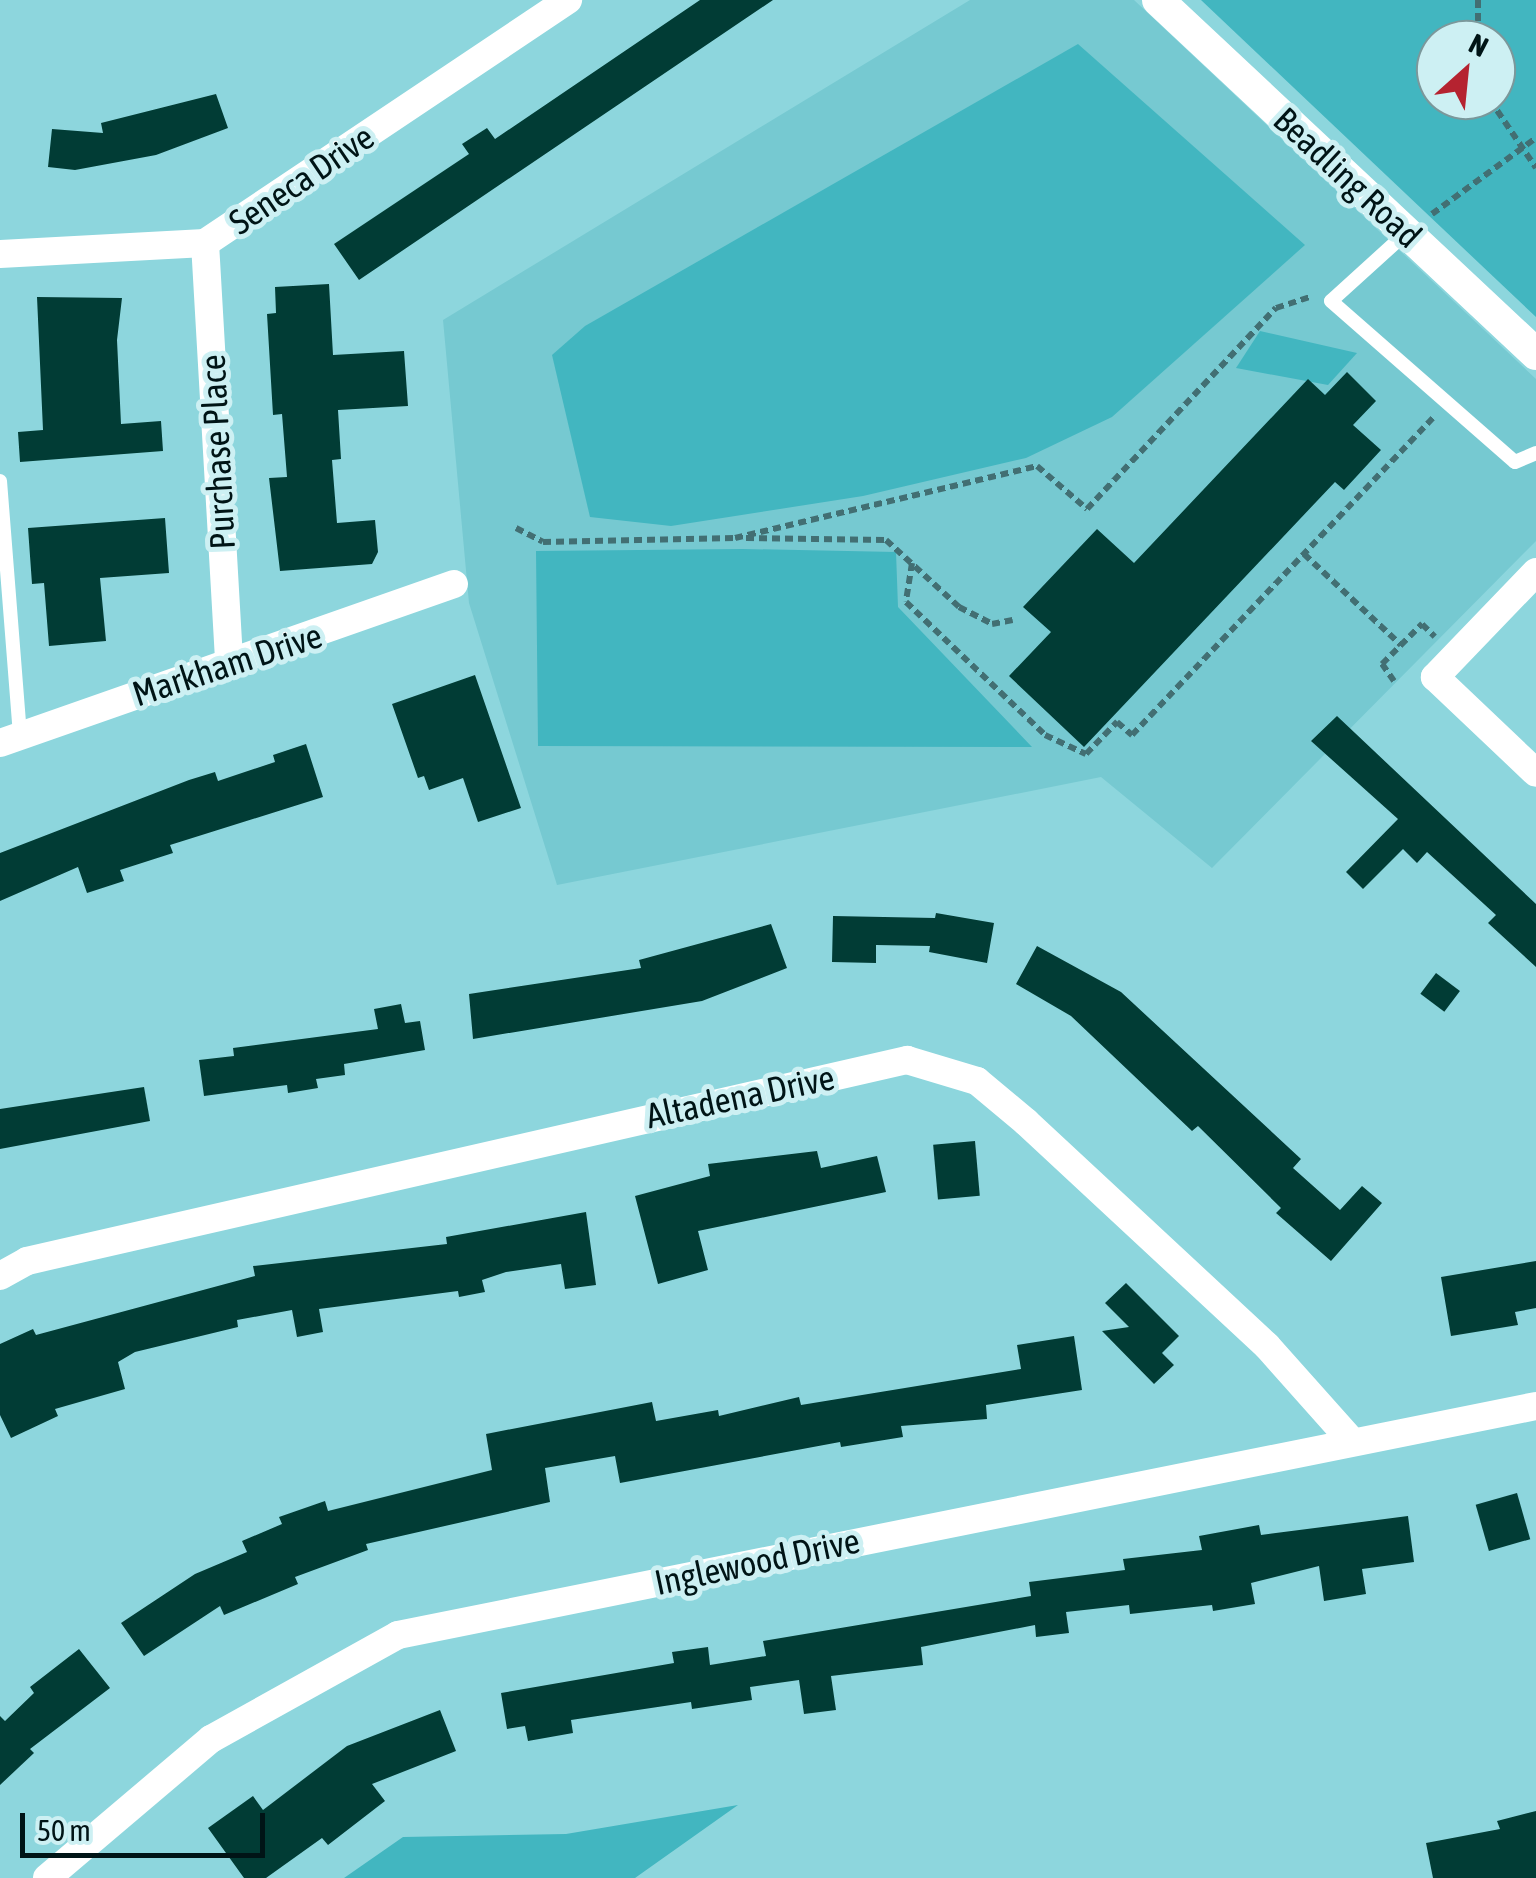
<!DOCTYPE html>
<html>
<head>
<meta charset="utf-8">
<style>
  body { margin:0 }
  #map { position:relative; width:1536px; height:1878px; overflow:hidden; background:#8dd6dd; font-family:"Asap Condensed",sans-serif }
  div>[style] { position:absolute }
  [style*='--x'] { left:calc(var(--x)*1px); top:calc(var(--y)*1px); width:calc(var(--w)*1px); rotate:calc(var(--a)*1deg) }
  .built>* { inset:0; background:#76c9d1 }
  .green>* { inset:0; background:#42b6c0 }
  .building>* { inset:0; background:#013c35; transform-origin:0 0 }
  .path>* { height:6px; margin-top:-3px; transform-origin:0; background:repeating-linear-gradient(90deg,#426f73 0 8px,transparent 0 13px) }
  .service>* { height:14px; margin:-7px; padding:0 7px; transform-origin:7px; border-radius:7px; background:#fff }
  .minor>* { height:28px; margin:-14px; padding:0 14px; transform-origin:14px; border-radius:14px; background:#fff }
  .tertiary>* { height:32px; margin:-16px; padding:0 16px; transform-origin:16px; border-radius:16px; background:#fff }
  span { translate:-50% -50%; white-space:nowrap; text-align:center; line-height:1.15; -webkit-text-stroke:10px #cdf0f3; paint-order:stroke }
  .street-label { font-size:35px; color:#001416 }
  .north { position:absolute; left:1416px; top:20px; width:100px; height:100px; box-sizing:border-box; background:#cdf0f3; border:2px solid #7b989b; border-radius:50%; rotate:27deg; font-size:28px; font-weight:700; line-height:40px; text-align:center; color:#001416 }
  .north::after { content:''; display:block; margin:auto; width:35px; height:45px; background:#b52330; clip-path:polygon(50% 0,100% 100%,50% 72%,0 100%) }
  .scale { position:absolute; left:20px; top:1813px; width:245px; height:45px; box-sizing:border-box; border:5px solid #001416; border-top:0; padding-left:12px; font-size:30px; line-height:35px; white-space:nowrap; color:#001416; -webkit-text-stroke:8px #cdf0f3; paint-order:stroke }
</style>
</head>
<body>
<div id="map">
  <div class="built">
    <i style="clip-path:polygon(970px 0,1134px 0,1536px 379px,1536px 541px,1212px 868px,1101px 777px,557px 885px,469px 603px,443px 320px)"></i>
  </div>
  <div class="green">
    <i style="clip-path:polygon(evenodd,1201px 0,1536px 0,1536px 317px,1201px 0,1436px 40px,1496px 40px,1496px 100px,1436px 100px,1436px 40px)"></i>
    <i style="clip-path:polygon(1078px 44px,1305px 245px,1112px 417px,1026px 458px,863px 496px,671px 526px,590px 517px,552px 355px,585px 326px)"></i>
    <i style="clip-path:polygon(1260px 331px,1357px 353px,1328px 385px,1236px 368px)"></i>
    <i style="clip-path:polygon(743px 549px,896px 552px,898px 607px,1032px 747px,538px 746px,536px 551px)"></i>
    <i style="clip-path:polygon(738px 1805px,635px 1878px,344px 1878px,403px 1837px,566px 1834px)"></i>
  </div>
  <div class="building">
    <i style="clip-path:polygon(700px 0,773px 0,359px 280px,334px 244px,469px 154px,462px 144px,487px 128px,495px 139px)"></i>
    <i style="clip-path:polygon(216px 94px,228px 128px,156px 155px,75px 170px,48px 167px,52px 129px,103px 133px,101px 123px)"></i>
    <i style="clip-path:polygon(329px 284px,333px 355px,404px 351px,408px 406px,338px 410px,341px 459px,332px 460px,337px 523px,375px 520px,378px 552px,372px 564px,280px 571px,269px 478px,287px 477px,282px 414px,273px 415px,267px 314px,276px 313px,275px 287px)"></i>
    <i style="clip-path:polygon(37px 297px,122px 298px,117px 340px,121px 424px,161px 421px,163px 451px,20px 462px,18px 432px,43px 430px)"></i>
    <i style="clip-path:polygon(1347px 372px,1376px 401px,1353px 425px,1381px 450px,1344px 490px,1335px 482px,1084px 747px,1009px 676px,1051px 632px,1023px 607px,1097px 529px,1134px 563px,1308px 379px,1325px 395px)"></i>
    <i style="clip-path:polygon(165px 518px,169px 573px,100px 578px,106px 641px,49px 646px,44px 583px,32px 584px,28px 528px)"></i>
    <i style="clip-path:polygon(475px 675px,521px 808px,478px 822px,463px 778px,429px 790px,424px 776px,418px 778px,392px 704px)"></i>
    <i style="clip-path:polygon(1337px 716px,1536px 904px,1536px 967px,1488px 923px,1496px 915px,1427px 852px,1417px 863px,1403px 849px,1363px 889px,1346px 872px,1398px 819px,1311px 741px)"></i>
    <i style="clip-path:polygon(306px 744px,323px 797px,170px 845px,173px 853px,120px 870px,124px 881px,87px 893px,78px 867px,0 901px,0 853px,189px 780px,215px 772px,218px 781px,275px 762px,273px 755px)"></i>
    <i style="clip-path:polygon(936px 913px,994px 923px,987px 963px,929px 952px,930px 946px,876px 945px,876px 963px,832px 962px,833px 916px,935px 918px)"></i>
    <i style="clip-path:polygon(771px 924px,787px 968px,702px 1001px,473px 1039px,469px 994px,641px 968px,639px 960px)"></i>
    <i style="clip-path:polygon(1037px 946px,1121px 992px,1301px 1159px,1293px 1168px,1340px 1210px,1362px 1186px,1382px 1203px,1331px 1261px,1276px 1213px,1281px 1208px,1198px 1126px,1192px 1131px,1071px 1016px,1016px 984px)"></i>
    <i style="left:1436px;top:973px;width:30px;height:26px;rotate:37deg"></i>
    <i style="clip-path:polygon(401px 1004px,405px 1023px,420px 1021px,425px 1050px,344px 1064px,345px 1075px,316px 1079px,318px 1088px,288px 1093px,287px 1085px,204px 1096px,199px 1060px,234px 1056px,233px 1048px,378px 1029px,374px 1009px)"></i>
    <i style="clip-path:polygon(144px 1087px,150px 1121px,0 1149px,0 1109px)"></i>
    <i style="left:975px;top:1141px;width:55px;height:42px;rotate:85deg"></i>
    <i style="clip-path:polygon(817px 1151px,821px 1168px,877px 1156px,886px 1192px,698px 1231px,708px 1270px,658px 1284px,635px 1196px,710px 1176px,708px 1164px)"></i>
    <i style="clip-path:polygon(586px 1212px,596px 1285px,565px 1289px,561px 1264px,506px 1272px,482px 1280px,485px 1292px,459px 1297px,458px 1291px,319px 1309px,323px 1332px,297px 1337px,292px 1310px,237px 1320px,238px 1327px,135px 1352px,118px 1362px,125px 1389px,55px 1409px,58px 1416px,11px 1438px,0 1415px,0 1344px,33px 1329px,36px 1335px,255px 1276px,253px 1266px,447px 1244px,446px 1237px)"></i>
    <i style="clip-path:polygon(1536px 1261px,1536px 1308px,1515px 1312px,1518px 1325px,1451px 1336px,1441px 1277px)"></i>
    <i style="clip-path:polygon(1126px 1283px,1179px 1336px,1162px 1353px,1174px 1365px,1154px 1384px,1102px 1331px,1129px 1327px,1105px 1303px)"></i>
    <i style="clip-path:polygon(1074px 1336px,1082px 1390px,986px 1405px,987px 1419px,901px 1426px,903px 1437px,841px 1447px,840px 1442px,620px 1483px,615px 1456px,545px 1468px,550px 1502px,366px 1544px,368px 1550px,295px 1577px,298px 1584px,224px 1615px,220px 1606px,144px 1656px,121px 1623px,195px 1574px,247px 1552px,242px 1541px,282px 1524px,279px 1517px,325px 1501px,328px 1511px,492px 1470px,486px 1434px,652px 1402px,656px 1421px,718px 1410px,719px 1416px,799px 1397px,801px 1405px,1021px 1369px,1017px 1345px)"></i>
    <i style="left:1517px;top:1493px;width:48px;height:43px;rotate:74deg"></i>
    <i style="clip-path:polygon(1408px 1516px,1414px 1562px,1362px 1569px,1366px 1594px,1324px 1601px,1319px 1566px,1251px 1583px,1255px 1604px,1213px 1611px,1212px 1605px,1130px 1614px,1129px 1605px,1066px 1612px,1069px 1633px,1036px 1637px,1035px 1625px,921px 1647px,923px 1665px,831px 1676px,836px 1710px,804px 1714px,799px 1680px,750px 1687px,752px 1700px,692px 1709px,691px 1702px,571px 1720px,573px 1733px,528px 1741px,525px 1726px,507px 1729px,501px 1693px,674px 1663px,672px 1652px,708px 1647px,710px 1665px,766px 1656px,763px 1641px,1031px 1596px,1029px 1582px,1125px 1570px,1123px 1559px,1202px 1550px,1199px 1536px,1259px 1525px,1261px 1535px)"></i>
    <i style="clip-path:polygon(79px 1649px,110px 1688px,30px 1749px,34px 1753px,0 1785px,0 1716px,5px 1721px,34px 1693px,30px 1687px)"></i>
    <i style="clip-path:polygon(440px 1710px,456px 1751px,372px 1784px,385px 1801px,328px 1845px,322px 1838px,266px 1878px,244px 1878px,208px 1828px,253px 1796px,263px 1810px,347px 1746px)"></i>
    <i style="clip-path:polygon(1536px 1811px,1536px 1878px,1433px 1878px,1426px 1843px,1500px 1829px,1497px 1821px)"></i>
  </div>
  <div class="path">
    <i style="--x:1478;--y:0;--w:40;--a:90"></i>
    <i style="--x:1490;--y:100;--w:82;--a:55.9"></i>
    <i style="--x:1432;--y:214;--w:129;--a:-36.2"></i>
    <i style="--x:516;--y:528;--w:30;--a:27"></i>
    <i style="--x:543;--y:542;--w:192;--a:-1.2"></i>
    <i style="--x:735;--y:538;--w:310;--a:-13.4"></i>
    <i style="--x:1037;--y:466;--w:66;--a:40.7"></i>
    <i style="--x:1087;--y:509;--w:276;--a:-46.8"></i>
    <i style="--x:1276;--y:308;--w:38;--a:-18"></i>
    <i style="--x:746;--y:538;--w:140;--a:0.8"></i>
    <i style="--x:886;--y:540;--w:99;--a:42.5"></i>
    <i style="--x:959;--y:607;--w:37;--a:27"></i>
    <i style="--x:992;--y:624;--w:21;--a:-11"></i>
    <i style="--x:1304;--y:554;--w:133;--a:43.2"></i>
    <i style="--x:912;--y:563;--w:39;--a:99"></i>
    <i style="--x:906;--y:602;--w:192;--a:43.7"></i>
    <i style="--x:1045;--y:735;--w:45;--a:24.9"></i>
    <i style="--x:1086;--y:754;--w:45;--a:-45.9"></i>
    <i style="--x:1117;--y:722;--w:20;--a:41"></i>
    <i style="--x:1132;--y:735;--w:437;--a:-46.5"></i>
    <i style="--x:1394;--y:681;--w:21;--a:-125"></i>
    <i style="--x:1382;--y:664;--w:57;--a:-45"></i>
    <i style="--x:1422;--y:624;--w:18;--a:45"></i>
  </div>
  <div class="service">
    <i style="--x:1406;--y:233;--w:101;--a:137.8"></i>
    <i style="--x:1331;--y:301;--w:244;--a:41.2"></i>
    <i style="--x:1515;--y:462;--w:23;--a:-23"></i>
    <i style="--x:0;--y:481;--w:255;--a:85.5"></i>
  </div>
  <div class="minor">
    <i style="--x:205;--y:243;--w:419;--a:86.7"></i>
    <i style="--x:0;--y:254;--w:205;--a:-3.1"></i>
    <i style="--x:205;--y:243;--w:437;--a:-33.8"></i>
    <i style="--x:1536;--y:572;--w:146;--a:133.9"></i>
    <i style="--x:1435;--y:677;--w:139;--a:43.5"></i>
    <i style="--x:0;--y:743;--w:481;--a:-19.3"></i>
    <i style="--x:0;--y:1276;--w:31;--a:-29"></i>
    <i style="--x:27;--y:1261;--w:903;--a:-12.87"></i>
    <i style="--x:907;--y:1060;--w:73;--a:16.7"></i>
    <i style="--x:977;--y:1081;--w:64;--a:39.9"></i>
    <i style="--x:1026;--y:1122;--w:329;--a:42.9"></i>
    <i style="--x:1267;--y:1346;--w:125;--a:48.3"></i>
    <i style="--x:47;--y:1878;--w:215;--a:-40.3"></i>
    <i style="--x:211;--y:1739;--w:214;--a:-29.1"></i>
    <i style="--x:398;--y:1635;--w:1161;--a:-11.38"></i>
  </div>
  <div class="tertiary">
    <i style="--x:1158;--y:0;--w:518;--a:43.12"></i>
  </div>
  <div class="street-label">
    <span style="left:1348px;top:177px;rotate:43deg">Beadling Road</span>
    <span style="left:301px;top:179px;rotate:-34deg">Seneca Drive</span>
    <span style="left:217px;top:452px;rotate:-93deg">Purchase Place</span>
    <span style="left:227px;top:664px;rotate:-18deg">Markham Drive</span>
    <span style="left:740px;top:1096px;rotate:-12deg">Altadena Drive</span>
    <span style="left:757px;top:1561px;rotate:-12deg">Inglewood Drive</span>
  </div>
  <div class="north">N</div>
  <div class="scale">50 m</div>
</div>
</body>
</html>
